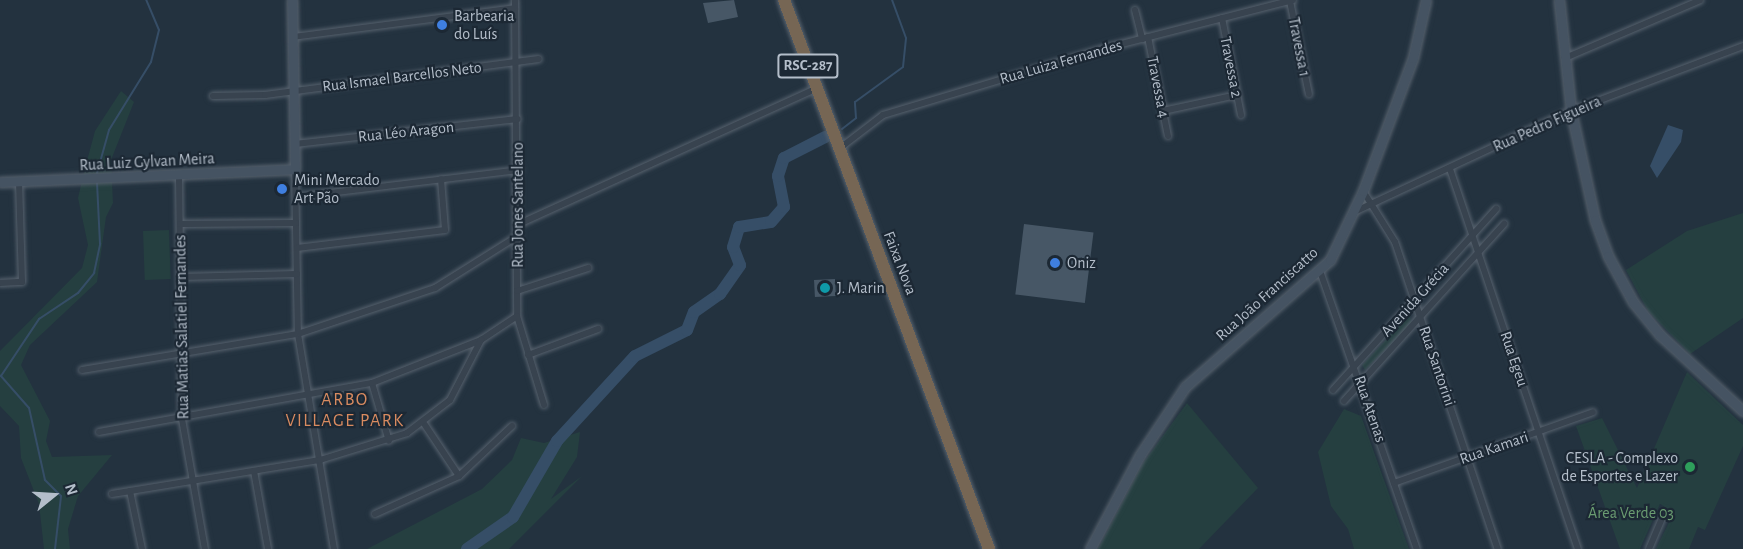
<!DOCTYPE html>
<html>
<head>
<meta charset="utf-8">
<style>
  body { margin:0 }
  #map { position:relative; width:1743px; height:549px; overflow:hidden; background:#23323f; font-family:"Alegreya Sans",sans-serif }
  div>[style] { position:absolute }
  [style*='--x'] { left:calc(var(--x)*1px); top:calc(var(--y)*1px); width:calc(var(--w)*1px); rotate:calc(var(--a)*1deg) }
  .green>* { inset:0; background:#253f40; transform-origin:0 0 }
  .water>* { inset:0; background:#364e67 }
  .stream>* { height:2px; margin:-1px; padding:0 1px; transform-origin:1px; border-radius:1px; background:#364e67 }
  .river>* { height:12px; margin:-6px; padding:0 6px; transform-origin:6px; border-radius:6px; background:#364e67 }
  .building>* { inset:0; background:#475766; transform-origin:0 0 }
  .roads { filter:drop-shadow(0 0 2px #56616d) drop-shadow(0 0 2px #56616d) }
  .street>* { height:6px; margin:-3px; padding:0 3px; transform-origin:3px; border-radius:3px; background:#38434f }
  .secondary>* { height:9px; margin:-4.5px; padding:0 4.5px; transform-origin:4.5px; border-radius:4.5px; background:#455362 }
  .highway>* { height:12px; margin:-6px; padding:0 6px; transform-origin:6px; border-radius:6px; background:#766654 }
  .dots>* { width:16px; height:16px; translate:-50% -50%; box-sizing:border-box; border:3px solid #1c2834; border-radius:50% }
  span { translate:-50% -50%; white-space:nowrap; text-align:center; line-height:1.15; -webkit-text-stroke:4.5px #1c2834; paint-order:stroke }
  .shield-label span { padding:2px 4px; background:#1c2834; border:2px solid; border-radius:4px; -webkit-text-stroke-width:0 }
  .shield-label { font-size:15px; color:#b4beca; font-weight:700 }
  .poi-label { font-size:16px; color:#b4beca }
  .left { translate:0 -50%; text-align:left }
  .right { translate:-100% -50%; text-align:right }
  .street-label { font-size:16px; color:#b4beca }
  .park-label { font-size:16px; color:#6a9c71 }
  .neighbourhood-label { font-size:18px; color:#d98b60; letter-spacing:1.5px }
  .north { position:absolute; left:24px; top:465px; width:60px; height:60px; -webkit-text-stroke:4px #1c2834; paint-order:stroke; rotate:72deg; font-size:16px; font-weight:700; line-height:24px; text-align:center; color:#b4beca }
  .north::after { content:''; display:block; margin:auto; width:21px; height:27px; background:#b4beca; clip-path:polygon(50% 0,100% 100%,50% 72%,0 100%) }
</style>
</head>
<body>
<div id="map">
  <div class="green">
    <i style="clip-path:polygon(121px 91px,134px 102px,111px 160px,113px 203px,106px 217px,97px 282px,30px 345px,21px 365px,50px 421px,46px 441px,52px 457px,112px 455px,78px 496px,68px 529px,70px 549px,44px 549px,39px 504px,21px 458px,19px 426px,0 406px,0 351px,82px 268px,88px 245px,78px 198px,85px 168px,95px 131px)"></i>
    <i style="clip-path:polygon(1743px 213px,1743px 318px,1690px 354px,1648px 311px,1626px 270px,1687px 231px)"></i>
    <i style="left:169px;top:230px;width:49px;height:26px;rotate:88deg"></i>
    <i style="clip-path:polygon(1410px 314px,1411px 324px,1365px 370px,1362px 365px)"></i>
    <i style="clip-path:polygon(1687px 372px,1743px 425px,1743px 446px,1705px 530px,1698px 527px,1689px 549px,1656px 549px,1674px 512px,1660px 504px,1640px 549px,1620px 549px,1576px 426px,1602px 418px,1637px 488px)"></i>
    <i style="clip-path:polygon(1187px 403px,1258px 488px,1199px 549px,1098px 549px,1143px 463px)"></i>
    <i style="clip-path:polygon(1344px 409px,1361px 416px,1409px 549px,1354px 549px,1348px 529px,1331px 506px,1318px 452px)"></i>
    <i style="clip-path:polygon(580px 432px,577px 457px,551px 499px,582px 476px,509px 549px,367px 549px,482px 489px,512px 460px,521px 438px,544px 443px)"></i>
  </div>
  <div class="water">
    <i style="clip-path:polygon(1668px 125px,1683px 130px,1681px 142px,1657px 178px,1650px 166px)"></i>
  </div>
  <div class="stream">
    <i style="--x:842;--y:129;--w:18;--a:-38"></i>
    <i style="--x:856;--y:118;--w:16;--a:-94"></i>
    <i style="--x:855;--y:102;--w:59;--a:-36.1"></i>
    <i style="--x:903;--y:67;--w:29;--a:-84"></i>
    <i style="--x:906;--y:38;--w:40;--a:-110.2"></i>
    <i style="--x:97;--y:173;--w:45;--a:-74.4"></i>
    <i style="--x:109;--y:130;--w:80;--a:-58.3"></i>
    <i style="--x:151;--y:62;--w:33;--a:-76"></i>
    <i style="--x:159;--y:30;--w:33;--a:-113"></i>
    <i style="--x:55;--y:549;--w:53;--a:-83.5"></i>
    <i style="--x:61;--y:496;--w:23;--a:-135"></i>
    <i style="--x:45;--y:480;--w:74;--a:-102.5"></i>
    <i style="--x:29;--y:408;--w:43;--a:-131.2"></i>
    <i style="--x:1;--y:376;--w:69;--a:-56.3"></i>
    <i style="--x:39;--y:319;--w:47;--a:-33.7"></i>
    <i style="--x:78;--y:293;--w:26;--a:-51"></i>
    <i style="--x:94;--y:273;--w:30;--a:-78"></i>
    <i style="--x:100;--y:244;--w:62;--a:-92.8"></i>
  </div>
  <div class="river">
    <i style="--x:467;--y:549;--w:56;--a:-34.8"></i>
    <i style="--x:513;--y:517;--w:88;--a:-59.9"></i>
    <i style="--x:557;--y:441;--w:115;--a:-47.5"></i>
    <i style="--x:635;--y:356;--w:58;--a:-26.6"></i>
    <i style="--x:687;--y:330;--w:19;--a:-69"></i>
    <i style="--x:694;--y:312;--w:32;--a:-35"></i>
    <i style="--x:720;--y:294;--w:35;--a:-55"></i>
    <i style="--x:740;--y:265;--w:19;--a:-111"></i>
    <i style="--x:733;--y:247;--w:21;--a:-73"></i>
    <i style="--x:739;--y:227;--w:32;--a:-9"></i>
    <i style="--x:771;--y:222;--w:20;--a:-49"></i>
    <i style="--x:784;--y:207;--w:32;--a:-101"></i>
    <i style="--x:778;--y:176;--w:19;--a:-72"></i>
    <i style="--x:784;--y:158;--w:46;--a:-27.1"></i>
  </div>
  <div class="building">
    <i style="clip-path:polygon(734px 0,738px 17px,708px 23px,703px 3px)"></i>
    <i style="left:1024px;top:224px;width:70px;height:71px;rotate:7deg"></i>
    <i style="left:835px;top:279px;width:17px;height:21px;rotate:87deg"></i>
  </div>
  <div class="roads">
    <div class="street">
      <i style="--x:515;--y:0;--w:316;--a:89.6"></i>
      <i style="--x:517;--y:316;--w:93;--a:73.1"></i>
      <i style="--x:1290;--y:1;--w:95;--a:78.5"></i>
      <i style="--x:1135;--y:10;--w:30;--a:76"></i>
      <i style="--x:1222;--y:18;--w:99;--a:78.9"></i>
      <i style="--x:293;--y:37;--w:224;--a:-7.4"></i>
      <i style="--x:1148;--y:37;--w:101;--a:78.6"></i>
      <i style="--x:1565;--y:58;--w:147;--a:-23.2"></i>
      <i style="--x:213;--y:96;--w:52;--a:-1.1"></i>
      <i style="--x:265;--y:95;--w:276;--a:-7.5"></i>
      <i style="--x:1163;--y:111;--w:76;--a:-12.2"></i>
      <i style="--x:295;--y:144;--w:224;--a:-6.4"></i>
      <i style="--x:840;--y:148;--w:54;--a:-37.5"></i>
      <i style="--x:883;--y:115;--w:233;--a:-16.7"></i>
      <i style="--x:1106;--y:48;--w:193;--a:-14.4"></i>
      <i style="--x:295;--y:169;--w:165;--a:89"></i>
      <i style="--x:298;--y:334;--w:218;--a:80.5"></i>
      <i style="--x:1450;--y:169;--w:401;--a:71.4"></i>
      <i style="--x:179;--y:175;--w:244;--a:89.3"></i>
      <i style="--x:182;--y:419;--w:132;--a:80"></i>
      <i style="--x:1363;--y:191;--w:60;--a:57.9"></i>
      <i style="--x:1395;--y:242;--w:324;--a:71.5"></i>
      <i style="--x:296;--y:197;--w:225;--a:-6.9"></i>
      <i style="--x:1354;--y:212;--w:239;--a:-25"></i>
      <i style="--x:1571;--y:111;--w:184;--a:-20.7"></i>
      <i style="--x:180;--y:224;--w:116;--a:-0.5"></i>
      <i style="--x:519;--y:224;--w:328;--a:-24.5"></i>
      <i style="--x:297;--y:248;--w:149;--a:-6.9"></i>
      <i style="--x:445;--y:230;--w:51;--a:-94.5"></i>
      <i style="--x:1320;--y:271;--w:294;--a:70.8"></i>
      <i style="--x:181;--y:277;--w:116;--a:-1.5"></i>
      <i style="--x:0;--y:283;--w:22;--a:-3"></i>
      <i style="--x:22;--y:282;--w:100;--a:-91.7"></i>
      <i style="--x:517;--y:291;--w:75;--a:-17.9"></i>
      <i style="--x:528;--y:355;--w:75;--a:-20.4"></i>
      <i style="--x:82;--y:370;--w:219;--a:-9.5"></i>
      <i style="--x:298;--y:334;--w:145;--a:-18.6"></i>
      <i style="--x:435;--y:288;--w:98;--a:-32.1"></i>
      <i style="--x:372;--y:383;--w:60;--a:73.7"></i>
      <i style="--x:1333;--y:390;--w:244;--a:-48"></i>
      <i style="--x:1344;--y:401;--w:239;--a:-47.9"></i>
      <i style="--x:425;--y:425;--w:61;--a:56.3"></i>
      <i style="--x:99;--y:432;--w:277;--a:-10.2"></i>
      <i style="--x:372;--y:383;--w:117;--a:-21.5"></i>
      <i style="--x:481;--y:340;--w:43;--a:-33.7"></i>
      <i style="--x:254;--y:471;--w:79;--a:79.8"></i>
      <i style="--x:1394;--y:483;--w:211;--a:-19.6"></i>
      <i style="--x:130;--y:491;--w:59;--a:78.3"></i>
      <i style="--x:112;--y:494;--w:211;--a:-9.3"></i>
      <i style="--x:320;--y:460;--w:91;--a:-17.2"></i>
      <i style="--x:407;--y:433;--w:54;--a:-37.5"></i>
      <i style="--x:450;--y:400;--w:68;--a:-62.7"></i>
      <i style="--x:375;--y:514;--w:92;--a:-24.3"></i>
      <i style="--x:459;--y:476;--w:73;--a:-43.3"></i>
      <i style="--x:1649;--y:549;--w:38;--a:-67"></i>
    </div>
    <div class="secondary">
      <i style="--x:1559;--y:0;--w:112;--a:83.8"></i>
      <i style="--x:1571;--y:111;--w:112;--a:77.6"></i>
      <i style="--x:1595;--y:220;--w:38;--a:70"></i>
      <i style="--x:1608;--y:256;--w:52;--a:61.5"></i>
      <i style="--x:1633;--y:302;--w:43;--a:50.7"></i>
      <i style="--x:1660;--y:335;--w:113;--a:42.5"></i>
      <i style="--x:0;--y:182;--w:295;--a:-2.5"></i>
      <i style="--x:295;--y:169;--w:169;--a:-91"></i>
      <i style="--x:1090;--y:549;--w:106;--a:-62"></i>
      <i style="--x:1140;--y:455;--w:82;--a:-56.5"></i>
      <i style="--x:1185;--y:387;--w:193;--a:-41.2"></i>
      <i style="--x:1330;--y:260;--w:76;--a:-64.4"></i>
      <i style="--x:1363;--y:191;--w:142;--a:-69.4"></i>
      <i style="--x:1413;--y:58;--w:59;--a:-77.4"></i>
    </div>
    <div class="highway">
      <i style="--x:784;--y:0;--w:586;--a:69.52"></i>
    </div>
  </div>
  <div class="dots">
    <i style="left:442px;top:25px;background:#3f7fe0"></i>
    <i style="left:282px;top:189px;background:#3f7fe0"></i>
    <i style="left:1055px;top:263px;background:#3f7fe0"></i>
    <i style="left:825px;top:288px;background:#0f9aa8"></i>
    <i style="left:1690px;top:467px;background:#2e9e5b"></i>
  </div>
  <div class="shield-label">
    <span style="left:808px;top:66px">RSC-287</span>
  </div>
  <div class="poi-label">
    <span class="left" style="left:454px;top:25px">Barbearia<br>do Luís</span>
    <span class="left" style="left:294px;top:189px">Mini Mercado<br>Art Pão</span>
    <span class="left" style="left:1067px;top:263px">Oniz</span>
    <span class="left" style="left:837px;top:288px">J. Marin</span>
    <span class="right" style="left:1678px;top:467px">CESLA - Complexo<br>de Esportes e Lazer</span>
  </div>
  <div class="street-label">
    <span style="left:1299px;top:47px;rotate:79deg">Travessa 1</span>
    <span style="left:1061px;top:62px;rotate:-16deg">Rua Luiza Fernandes</span>
    <span style="left:1231px;top:67px;rotate:79deg">Travessa 2</span>
    <span style="left:402px;top:77px;rotate:-7deg">Rua Ismael Barcellos Neto</span>
    <span style="left:1158px;top:87px;rotate:79deg">Travessa 4</span>
    <span style="left:1547px;top:124px;rotate:-24deg">Rua Pedro Figueira</span>
    <span style="left:406px;top:132px;rotate:-6deg">Rua Léo Aragon</span>
    <span style="left:147px;top:162px;rotate:-3deg">Rua Luiz Gylvan Meira</span>
    <span style="left:518px;top:205px;rotate:-90deg">Rua Jones Santelano</span>
    <span style="left:900px;top:263px;rotate:69deg">Faixa Nova</span>
    <span style="left:1267px;top:294px;rotate:-42deg">Rua João Franciscatto</span>
    <span style="left:1415px;top:300px;rotate:-48deg">Avenida Grécia</span>
    <span style="left:182px;top:327px;rotate:-91deg">Rua Matias Salatiel Fernandes</span>
    <span style="left:1514px;top:359px;rotate:71deg">Rua Egeu</span>
    <span style="left:1437px;top:366px;rotate:71deg">Rua Santorini</span>
    <span style="left:1370px;top:409px;rotate:71deg">Rua Atenas</span>
    <span style="left:1494px;top:448px;rotate:-19deg">Rua Kamari</span>
  </div>
  <div class="park-label">
    <span style="left:1631px;top:513px">Área Verde 03</span>
  </div>
  <div class="neighbourhood-label">
    <span style="left:345px;top:411px">ARBO<br>VILLAGE PARK</span>
  </div>
  <div class="north">N</div>
</div>
</body>
</html>
